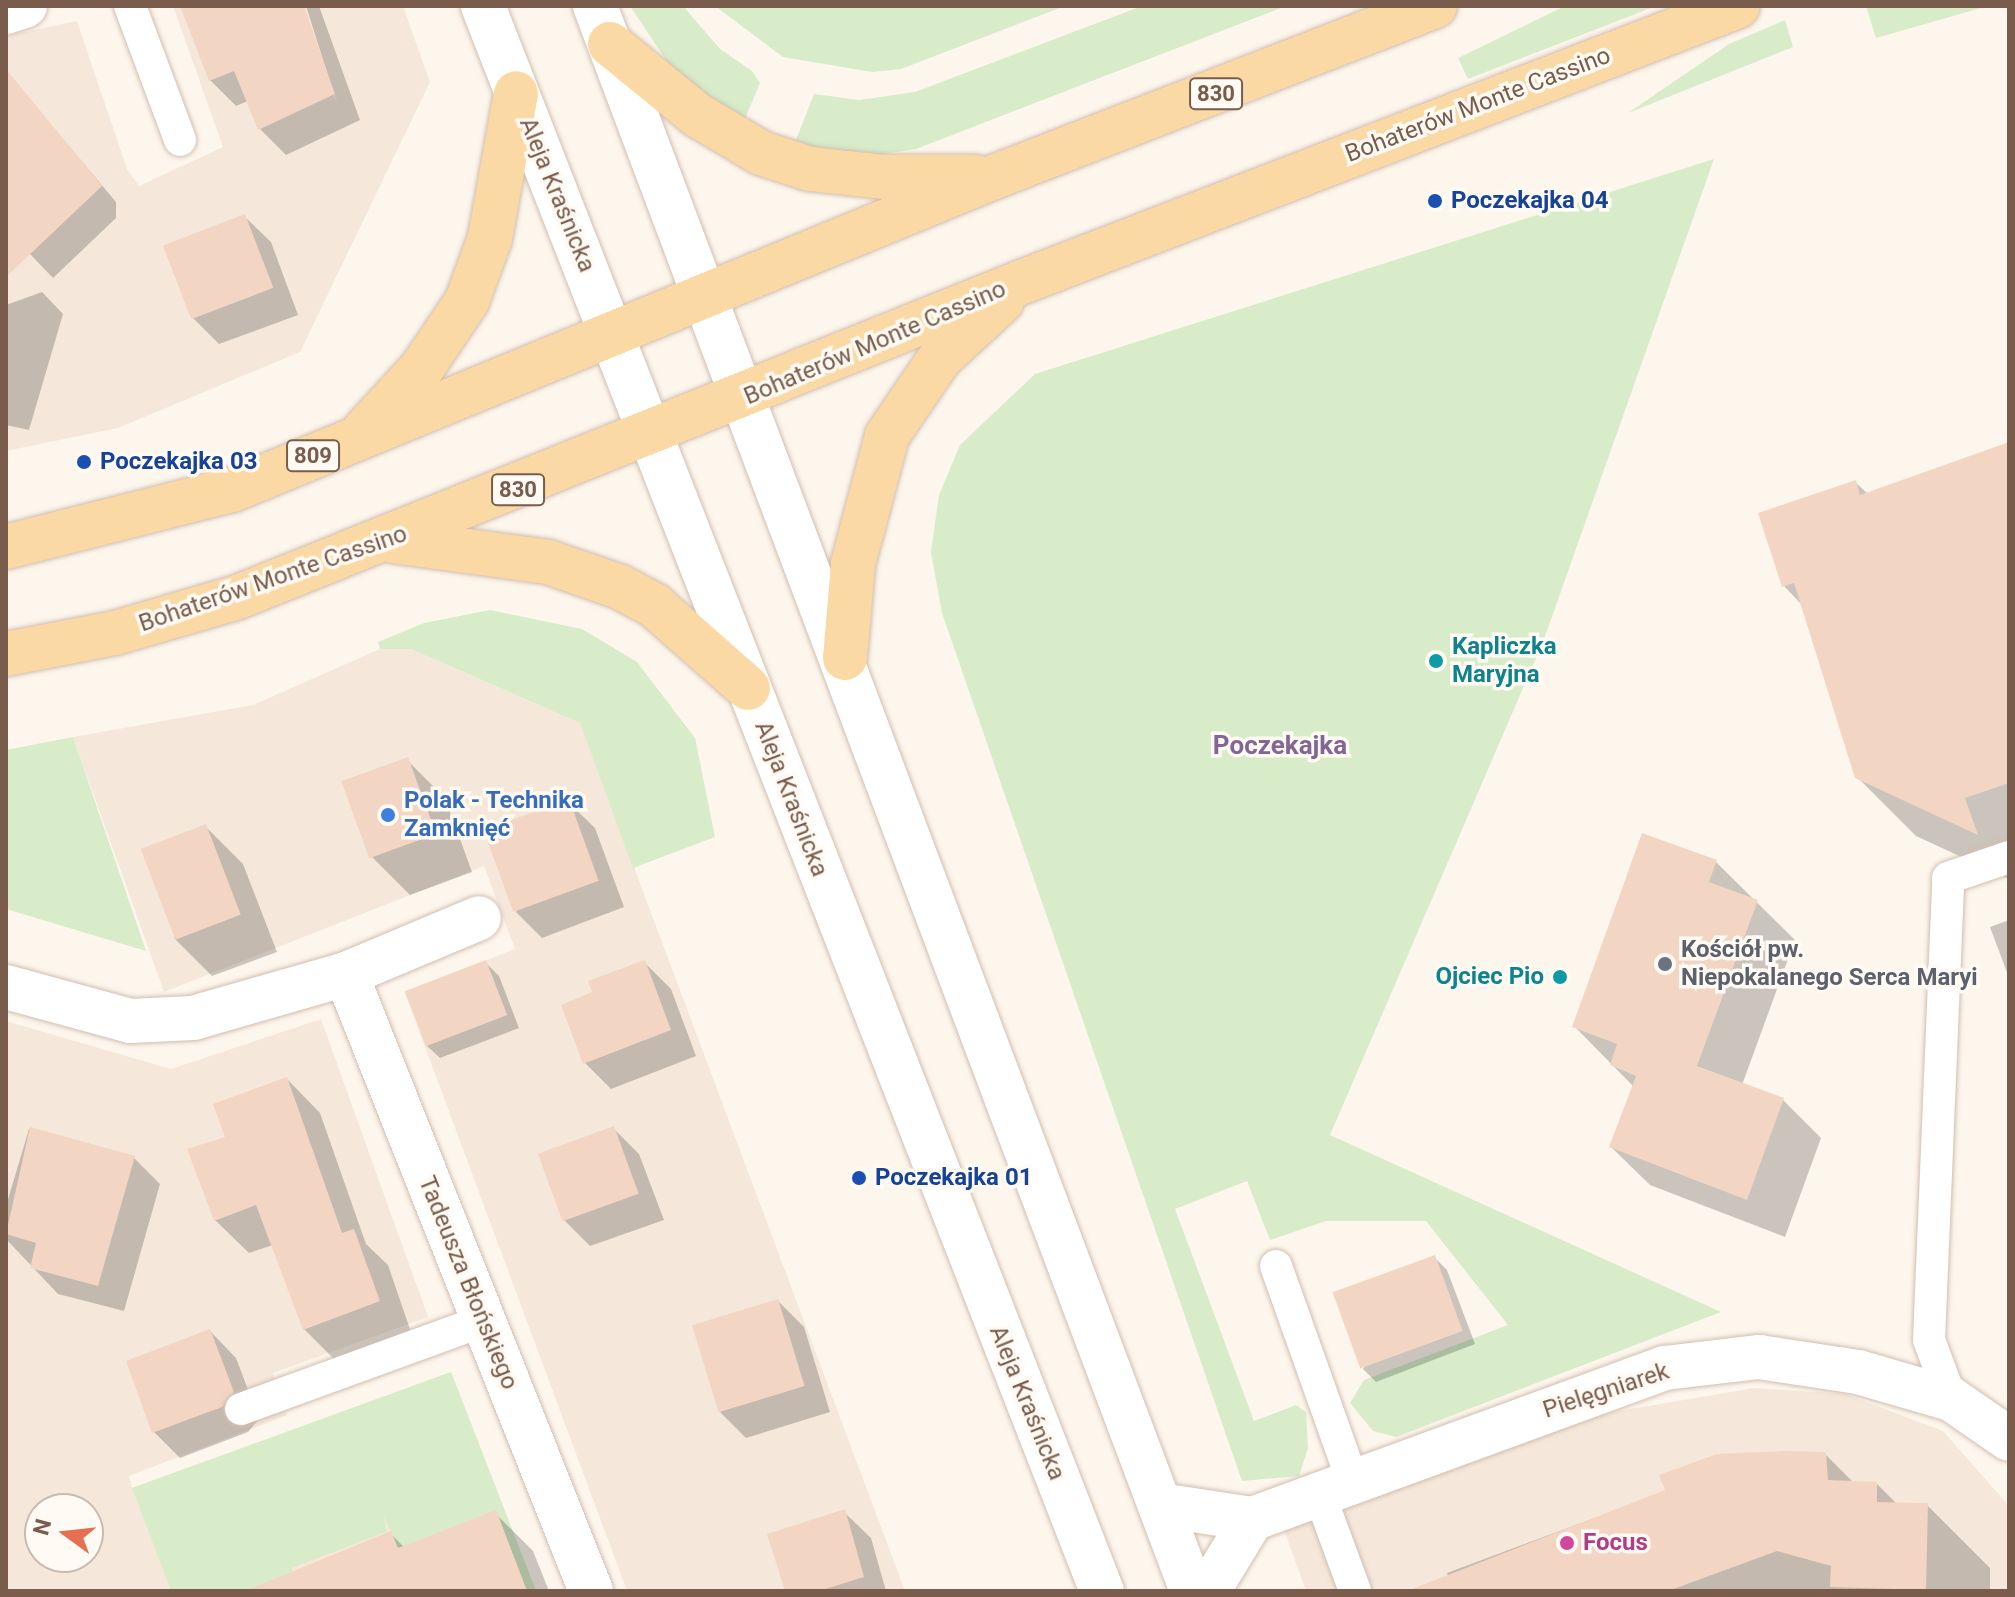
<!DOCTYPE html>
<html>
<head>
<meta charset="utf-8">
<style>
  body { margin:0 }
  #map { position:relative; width:2015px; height:1597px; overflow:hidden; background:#fdf6ec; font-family:Roboto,sans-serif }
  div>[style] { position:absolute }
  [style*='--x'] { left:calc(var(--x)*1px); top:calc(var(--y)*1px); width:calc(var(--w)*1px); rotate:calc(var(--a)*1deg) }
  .residential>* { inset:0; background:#f5e8da }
  .green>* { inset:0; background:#d8ecc9 }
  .shadow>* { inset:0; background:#0003 }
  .building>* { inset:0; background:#f3d5c3; transform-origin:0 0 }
  .roads { filter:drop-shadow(0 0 2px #d1beb0) drop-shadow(0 0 2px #d1beb0) }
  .lane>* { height:32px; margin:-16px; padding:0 16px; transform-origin:16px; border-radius:16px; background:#fff }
  .street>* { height:44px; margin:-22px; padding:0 22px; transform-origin:22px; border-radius:22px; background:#fff }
  .secondary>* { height:44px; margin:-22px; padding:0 22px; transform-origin:22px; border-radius:22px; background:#fff }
  .primary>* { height:44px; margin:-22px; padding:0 22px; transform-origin:22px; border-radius:22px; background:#fbd9a5 }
  .dots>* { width:22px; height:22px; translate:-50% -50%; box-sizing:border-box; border:4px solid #fffaf3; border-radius:50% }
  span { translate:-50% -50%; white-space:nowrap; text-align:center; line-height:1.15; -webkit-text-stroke:7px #fffaf3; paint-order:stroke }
  .shield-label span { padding:2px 6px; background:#fffaf3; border:2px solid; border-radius:6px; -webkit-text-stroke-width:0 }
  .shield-label { font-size:22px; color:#7a5c4d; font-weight:700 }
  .street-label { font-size:24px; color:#7a5c4d }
  .transit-label { font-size:24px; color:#164399; font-weight:700 }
  .left { translate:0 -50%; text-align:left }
  .culture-label { font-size:24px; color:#0d838f; font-weight:700 }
  .right { translate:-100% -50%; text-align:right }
  .shop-label { font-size:24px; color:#366cbe; font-weight:700 }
  .worship-label { font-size:24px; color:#5b616d; font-weight:700 }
  .hotel-label { font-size:24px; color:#b23c85; font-weight:700 }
  .neighbourhood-label { font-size:26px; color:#846695; font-weight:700 }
  .frame { position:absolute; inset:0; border:8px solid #7a5c4d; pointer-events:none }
  .north { position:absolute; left:24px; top:1493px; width:80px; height:80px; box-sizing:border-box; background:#fffaf3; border:2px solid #cabbb1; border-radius:50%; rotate:285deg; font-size:22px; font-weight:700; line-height:32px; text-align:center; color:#7a5c4d }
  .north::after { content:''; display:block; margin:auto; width:28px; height:36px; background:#e76f51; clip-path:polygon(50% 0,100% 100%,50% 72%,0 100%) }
</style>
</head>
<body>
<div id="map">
  <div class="residential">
    <i style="clip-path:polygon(173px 6px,403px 6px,430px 82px,300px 352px,118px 428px,6px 451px,6px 36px,77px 21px,127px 169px,139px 186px,223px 147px)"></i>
    <i style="clip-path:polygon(380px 649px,411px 649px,580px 723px,905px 1591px,627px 1591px,405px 993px,515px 949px,484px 866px,164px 992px,73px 737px,253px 705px)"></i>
    <i style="clip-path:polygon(evenodd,321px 1019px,428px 1317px,273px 1373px,287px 1415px,129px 1476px,132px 1488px,451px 1372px,536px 1591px,6px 1591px,6px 1021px,171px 1069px,321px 1019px,40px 1509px,88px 1509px,88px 1557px,40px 1557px,40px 1509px)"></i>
    <i style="clip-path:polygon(1754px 1388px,1845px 1394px,1943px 1431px,2009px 1506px,2009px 1591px,1306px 1591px,1284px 1530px,1601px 1414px)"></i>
  </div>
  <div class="green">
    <i style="clip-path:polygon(630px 6px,683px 6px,720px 49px,752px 71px,760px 83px,742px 126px,678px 78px)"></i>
    <i style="clip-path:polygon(715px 6px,1065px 6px,901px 69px,872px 72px,783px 57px)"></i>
    <i style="clip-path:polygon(1142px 6px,1286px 6px,916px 149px,877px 155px,794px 145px,814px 94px,859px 100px,915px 92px)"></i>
    <i style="clip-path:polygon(1565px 6px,1656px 6px,1468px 79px,1458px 58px)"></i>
    <i style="clip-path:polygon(1866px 6px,1988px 6px,1876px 38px)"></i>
    <i style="clip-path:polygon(1785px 20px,1793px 47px,1628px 113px,1729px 44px)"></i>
    <i style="clip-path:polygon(1714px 159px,1543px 642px,1330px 1135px,1721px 1312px,1396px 1437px,1373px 1431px,1350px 1403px,1364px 1380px,1508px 1325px,1426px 1221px,1326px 1221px,1270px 1240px,1247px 1181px,1175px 1209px,1254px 1421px,1296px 1405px,1306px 1412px,1308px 1448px,1299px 1476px,1242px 1481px,942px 613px,931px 552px,939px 495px,960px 445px,1035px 374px)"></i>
    <i style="clip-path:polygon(490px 610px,582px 629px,637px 662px,695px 738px,715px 837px,633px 868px,580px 723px,411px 649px,380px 649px,378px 642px,424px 623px)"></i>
    <i style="clip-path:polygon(73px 737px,146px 951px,6px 909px,6px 750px)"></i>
    <i style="clip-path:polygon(451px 1372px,536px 1591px,527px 1591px,495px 1511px,398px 1548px,384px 1516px,386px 1532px,292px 1568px,294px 1576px,256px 1591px,171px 1591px,132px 1488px)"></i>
  </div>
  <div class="shadow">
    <i style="clip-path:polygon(206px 6px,302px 6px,337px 104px,306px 6px,319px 6px,360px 120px,286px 155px,259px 128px,248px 101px,236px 106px,210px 80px)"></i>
    <i style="clip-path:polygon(9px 75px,116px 202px,116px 218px,53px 278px,6px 229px)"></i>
    <i style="clip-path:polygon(244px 216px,271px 242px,298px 315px,219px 344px,193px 318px)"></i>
    <i style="clip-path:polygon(42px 292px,63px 314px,29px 430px,6px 425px,6px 305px)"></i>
    <i style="clip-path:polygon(2009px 444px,2009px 879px,1916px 836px,1857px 777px,1803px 606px,1784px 586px,1855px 482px,1868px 494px)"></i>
    <i style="clip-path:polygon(407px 760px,445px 798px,472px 872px,410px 895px,372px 857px)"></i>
    <i style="clip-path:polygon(568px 802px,595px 828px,624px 907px,542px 938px,516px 912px)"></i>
    <i style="clip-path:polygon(205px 826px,243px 864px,277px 952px,212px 976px,174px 938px)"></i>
    <i style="clip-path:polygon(1716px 862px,1795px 940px,1742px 1085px,1783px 1100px,1821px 1138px,1785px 1237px,1650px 1185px,1611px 1147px,1634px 1087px,1575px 1027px)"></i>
    <i style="clip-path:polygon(2009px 920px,2009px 978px,1990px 927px)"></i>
    <i style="clip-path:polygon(486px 963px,499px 976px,519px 1028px,440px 1058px,427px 1046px)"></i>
    <i style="clip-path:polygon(645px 963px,671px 989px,696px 1056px,611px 1089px,585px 1063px,595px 994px)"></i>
    <i style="clip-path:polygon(287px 1079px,320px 1113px,366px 1244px,388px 1265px,412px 1335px,338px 1363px,304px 1329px,273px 1245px,249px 1253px,215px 1220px,228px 1139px)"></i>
    <i style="clip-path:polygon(613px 1128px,639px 1154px,664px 1220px,590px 1246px,564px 1220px,541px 1155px)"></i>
    <i style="clip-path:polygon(29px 1129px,134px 1158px,160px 1184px,124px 1311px,58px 1294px,6px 1239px,6px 1206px)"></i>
    <i style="clip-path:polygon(1434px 1257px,1447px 1270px,1475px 1344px,1376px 1382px,1363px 1369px)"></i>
    <i style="clip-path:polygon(778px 1301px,804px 1327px,830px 1412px,746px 1438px,720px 1412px)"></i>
    <i style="clip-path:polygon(210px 1331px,236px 1358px,259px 1419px,248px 1432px,180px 1458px,154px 1432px)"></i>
    <i style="clip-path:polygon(1825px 1454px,1854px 1483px,1877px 1484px,1897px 1504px,1927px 1505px,1990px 1568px,1990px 1591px,1453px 1591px,1447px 1573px,1667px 1491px)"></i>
    <i style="clip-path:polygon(844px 1512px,871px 1538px,886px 1591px,787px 1591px)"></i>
    <i style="clip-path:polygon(495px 1513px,533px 1551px,549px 1591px,256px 1591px,390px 1533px,405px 1548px)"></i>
  </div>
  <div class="building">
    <i style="clip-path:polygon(180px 6px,304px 6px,335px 94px,258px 130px,234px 71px,209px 81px)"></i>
    <i style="clip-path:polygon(6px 69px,102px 186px,6px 277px)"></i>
    <i style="left:245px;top:214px;width:79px;height:88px;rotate:69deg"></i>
    <i style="clip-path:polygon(2009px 442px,2009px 783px,1965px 798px,1978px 835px,1855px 778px,1794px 583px,1782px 587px,1758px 513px,1856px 480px,1860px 495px)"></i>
    <i style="left:408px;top:757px;width:82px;height:71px;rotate:70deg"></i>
    <i style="left:569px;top:799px;width:87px;height:91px;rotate:70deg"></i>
    <i style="left:206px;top:824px;width:97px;height:70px;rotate:69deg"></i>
    <i style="clip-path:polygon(1642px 833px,1717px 860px,1709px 882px,1758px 900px,1697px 1066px,1784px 1098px,1747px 1200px,1609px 1147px,1636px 1076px,1610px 1065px,1617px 1044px,1572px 1027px)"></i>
    <i style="left:486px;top:960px;width:59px;height:87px;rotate:69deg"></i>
    <i style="clip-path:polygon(645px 960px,671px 1030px,583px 1064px,561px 1005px,592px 992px,588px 981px)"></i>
    <i style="clip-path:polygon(287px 1077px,342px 1233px,354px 1229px,380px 1301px,303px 1330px,256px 1205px,214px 1221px,187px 1149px,225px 1137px,213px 1104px)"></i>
    <i style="left:614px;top:1126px;width:72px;height:81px;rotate:70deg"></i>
    <i style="clip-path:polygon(30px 1127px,135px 1156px,98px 1286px,30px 1268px,36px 1243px,6px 1234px)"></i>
    <i style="left:1435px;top:1255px;width:81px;height:109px;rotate:70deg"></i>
    <i style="left:778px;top:1299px;width:91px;height:90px;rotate:73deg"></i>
    <i style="clip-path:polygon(210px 1329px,234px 1392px,222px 1407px,152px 1433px,126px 1361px)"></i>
    <i style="clip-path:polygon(1783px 1451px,1826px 1452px,1828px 1480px,1877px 1482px,1877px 1502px,1928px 1503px,1926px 1590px,1830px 1587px,1831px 1566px,1777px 1551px,1668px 1591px,1407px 1591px,1665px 1490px,1659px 1475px,1717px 1454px)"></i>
    <i style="clip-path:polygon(845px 1509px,864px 1577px,819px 1591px,785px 1591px,767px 1534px)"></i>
    <i style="clip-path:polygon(496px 1510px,527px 1591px,245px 1591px,391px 1531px,398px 1548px)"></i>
  </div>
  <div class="roads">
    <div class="lane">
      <i style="--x:130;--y:6;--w:143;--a:69.5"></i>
      <i style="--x:1276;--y:1266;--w:229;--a:70.4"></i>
      <i style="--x:1951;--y:1399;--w:63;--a:-110.4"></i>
      <i style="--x:1929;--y:1340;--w:462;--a:-87.6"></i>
      <i style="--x:1948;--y:878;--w:65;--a:-19"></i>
      <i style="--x:241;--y:1409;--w:258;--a:-20"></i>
      <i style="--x:1319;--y:1493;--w:104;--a:69.8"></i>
    </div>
    <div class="street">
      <i style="--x:6;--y:12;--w:20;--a:-18"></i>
      <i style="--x:346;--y:974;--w:664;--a:68.34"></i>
      <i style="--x:6;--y:987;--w:129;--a:15.3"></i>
      <i style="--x:130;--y:1021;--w:63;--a:-2.7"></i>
      <i style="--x:193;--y:1018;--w:159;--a:-16"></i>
      <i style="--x:346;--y:974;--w:144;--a:-22.8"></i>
      <i style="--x:1160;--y:1505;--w:93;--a:8.7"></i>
      <i style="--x:1252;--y:1519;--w:84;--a:121.4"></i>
      <i style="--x:1252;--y:1519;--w:440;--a:-20.1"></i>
      <i style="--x:1665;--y:1368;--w:95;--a:-6.7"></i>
      <i style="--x:1759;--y:1357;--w:100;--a:8.6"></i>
      <i style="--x:1858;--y:1372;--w:97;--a:16.2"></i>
      <i style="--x:1951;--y:1399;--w:70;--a:34.6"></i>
    </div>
    <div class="secondary">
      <i style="--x:483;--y:6;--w:1702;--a:68.67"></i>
      <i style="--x:595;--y:6;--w:1694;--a:69.36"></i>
    </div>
    <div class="primary">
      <i style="--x:610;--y:44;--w:112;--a:39.2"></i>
      <i style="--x:697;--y:115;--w:74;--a:30.7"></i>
      <i style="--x:761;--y:153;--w:52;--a:18.1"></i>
      <i style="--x:810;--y:169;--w:74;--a:6.2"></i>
      <i style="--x:884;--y:177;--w:92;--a:0"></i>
      <i style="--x:364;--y:431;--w:86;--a:-47.4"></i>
      <i style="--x:422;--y:368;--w:81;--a:-56.1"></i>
      <i style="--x:467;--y:301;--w:67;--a:-69.9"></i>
      <i style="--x:490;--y:238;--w:147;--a:-79.8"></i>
      <i style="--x:393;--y:541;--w:156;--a:7.7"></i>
      <i style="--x:548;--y:562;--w:76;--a:19.1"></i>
      <i style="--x:620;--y:587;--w:40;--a:28"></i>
      <i style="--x:655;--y:606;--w:124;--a:41.4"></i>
      <i style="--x:6;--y:547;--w:233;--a:-14.2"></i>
      <i style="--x:232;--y:490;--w:824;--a:-22.33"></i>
      <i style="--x:994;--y:177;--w:473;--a:-21.2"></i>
      <i style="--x:6;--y:654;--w:111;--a:-10.9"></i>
      <i style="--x:115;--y:633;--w:128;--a:-16.3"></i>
      <i style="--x:238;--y:597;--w:845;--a:-21.89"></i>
      <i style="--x:1022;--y:282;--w:767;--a:-21.08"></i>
      <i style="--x:845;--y:658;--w:94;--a:-85.1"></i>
      <i style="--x:853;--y:564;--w:132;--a:-75.1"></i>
      <i style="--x:887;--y:436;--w:94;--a:-55.8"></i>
      <i style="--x:940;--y:358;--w:84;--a:-42.6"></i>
    </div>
  </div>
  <div class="dots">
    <i style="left:1435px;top:201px;background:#1a4fb4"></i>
    <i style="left:84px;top:462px;background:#1a4fb4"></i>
    <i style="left:1436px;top:661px;background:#0f9aa8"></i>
    <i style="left:388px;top:815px;background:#3f7fe0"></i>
    <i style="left:1665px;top:964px;background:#6b7280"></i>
    <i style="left:1560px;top:977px;background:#0f9aa8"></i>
    <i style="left:859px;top:1178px;background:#1a4fb4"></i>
    <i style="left:1567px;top:1543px;background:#d1479c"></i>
  </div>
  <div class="shield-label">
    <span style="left:1216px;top:94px">830</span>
    <span style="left:313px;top:456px">809</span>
    <span style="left:518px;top:490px">830</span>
  </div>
  <div class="street-label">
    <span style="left:1478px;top:105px;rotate:-21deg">Bohaterów Monte Cassino</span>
    <span style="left:557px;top:195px;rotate:68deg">Aleja Kraśnicka</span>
    <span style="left:875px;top:343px;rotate:-23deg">Bohaterów Monte Cassino</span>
    <span style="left:273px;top:579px;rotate:-19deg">Bohaterów Monte Cassino</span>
    <span style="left:791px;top:799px;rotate:69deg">Aleja Kraśnicka</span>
    <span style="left:468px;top:1283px;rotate:68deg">Tadeusza Błońskiego</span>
    <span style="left:1606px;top:1391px;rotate:-18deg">Pielęgniarek</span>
    <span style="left:1027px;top:1403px;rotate:68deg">Aleja Kraśnicka</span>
  </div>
  <div class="transit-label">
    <span class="left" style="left:1451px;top:201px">Poczekajka 04</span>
    <span class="left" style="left:100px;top:462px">Poczekajka 03</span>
    <span class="left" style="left:875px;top:1178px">Poczekajka 01</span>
  </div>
  <div class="culture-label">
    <span class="left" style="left:1452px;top:661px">Kapliczka<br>Maryjna</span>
    <span class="right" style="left:1544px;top:977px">Ojciec Pio</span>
  </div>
  <div class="shop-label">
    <span class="left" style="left:404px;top:815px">Polak - Technika<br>Zamknięć</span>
  </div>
  <div class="worship-label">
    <span class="left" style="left:1681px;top:964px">Kościół pw.<br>Niepokalanego Serca Maryi</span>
  </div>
  <div class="hotel-label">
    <span class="left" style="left:1583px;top:1543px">Focus</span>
  </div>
  <div class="neighbourhood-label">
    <span style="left:1280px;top:746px">Poczekajka</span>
  </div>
  <div class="frame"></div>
  <div class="north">N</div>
</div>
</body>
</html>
